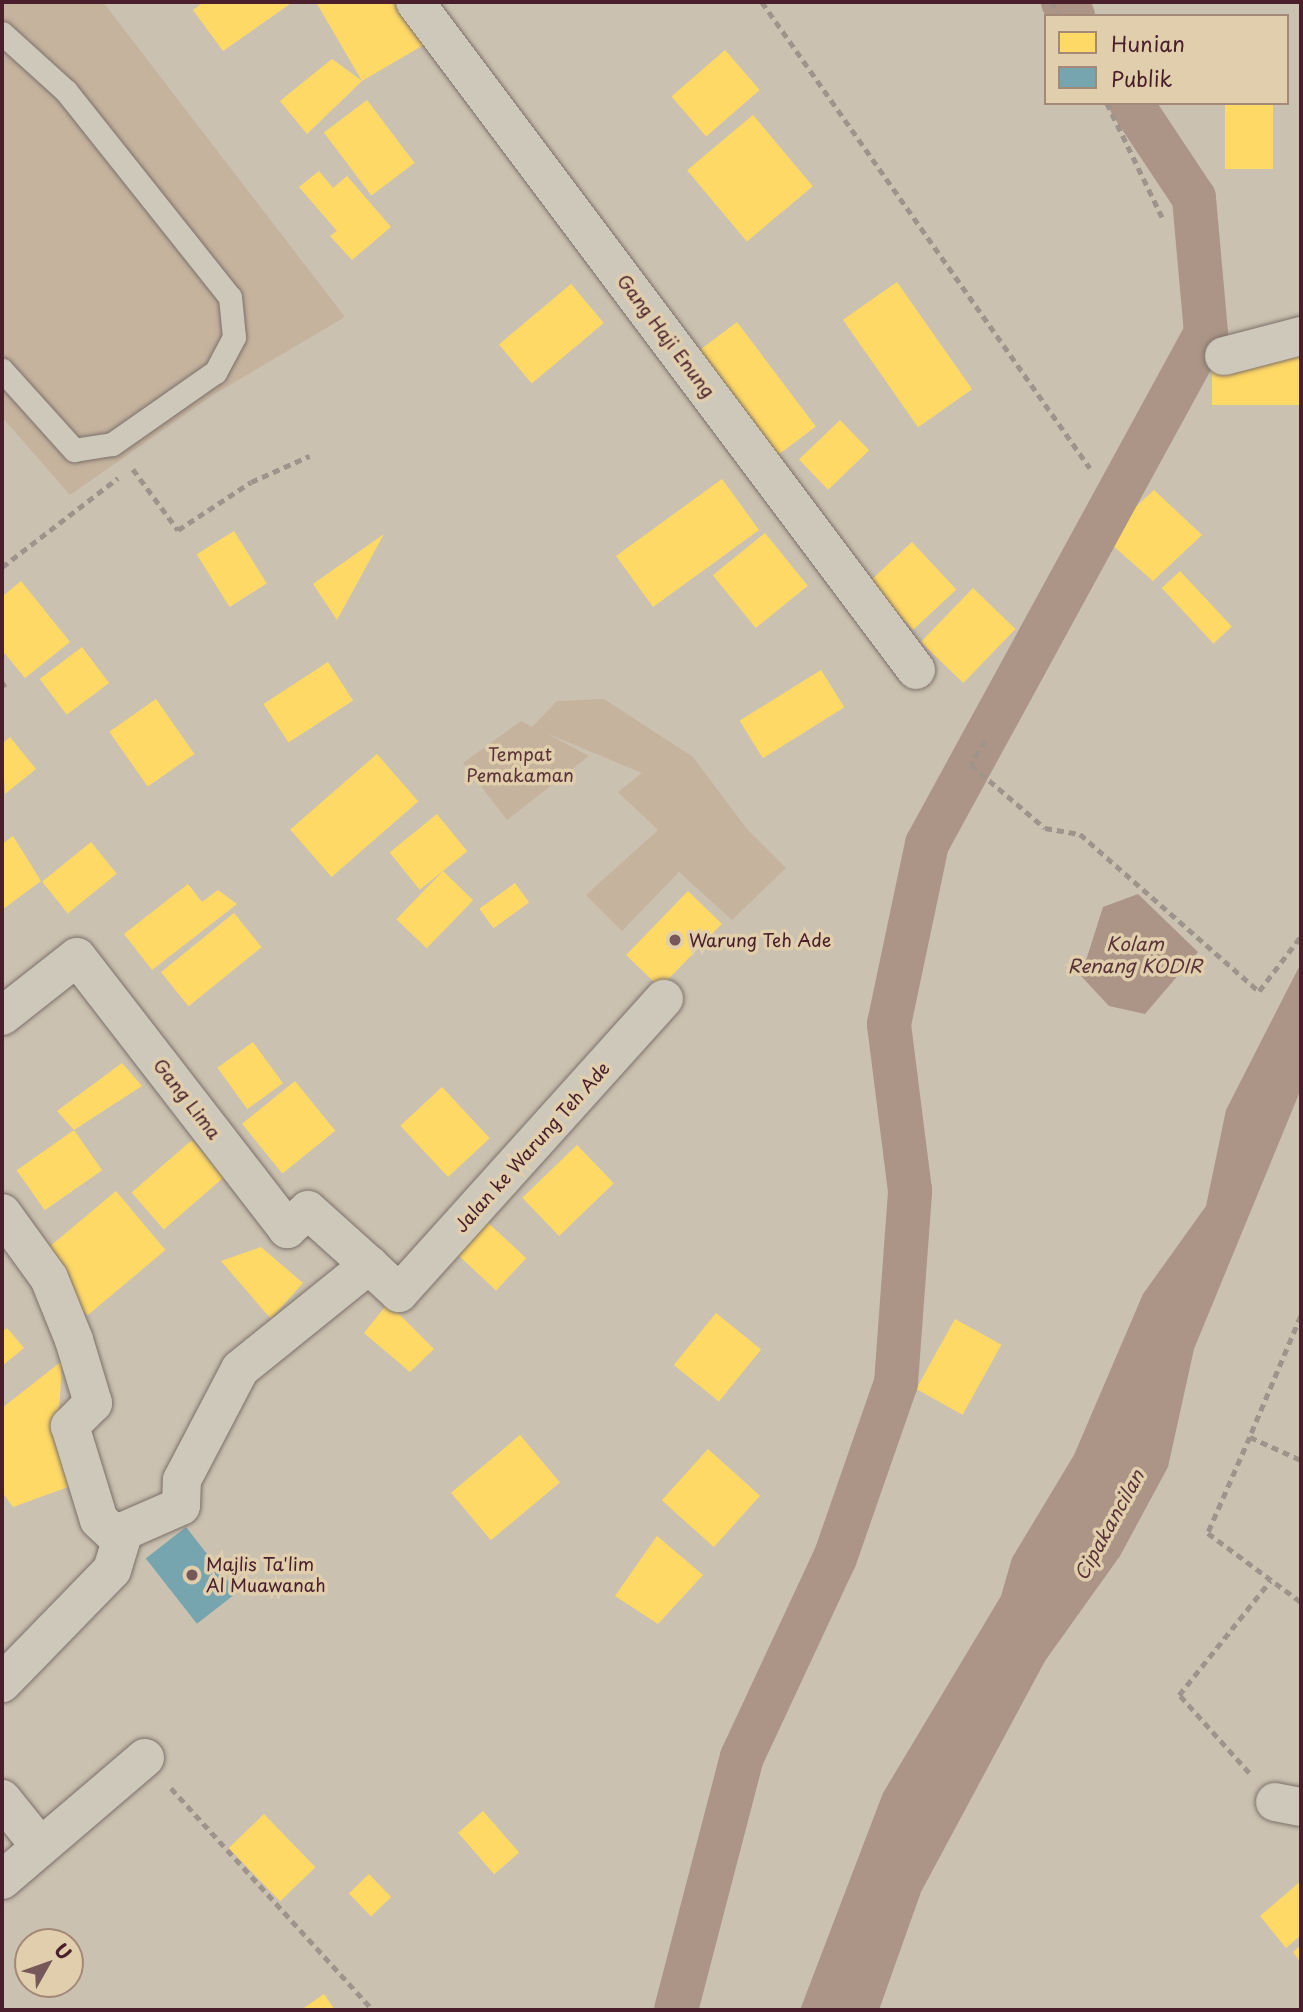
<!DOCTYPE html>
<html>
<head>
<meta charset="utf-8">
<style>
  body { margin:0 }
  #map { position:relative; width:1303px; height:2012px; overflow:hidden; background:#cbc1b0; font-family:"Playpen Sans",sans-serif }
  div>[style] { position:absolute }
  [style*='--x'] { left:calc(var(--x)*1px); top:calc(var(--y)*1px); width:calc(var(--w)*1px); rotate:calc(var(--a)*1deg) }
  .green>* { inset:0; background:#c5b39e }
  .water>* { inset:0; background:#ac9586 }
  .homes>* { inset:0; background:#ffd966; transform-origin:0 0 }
  .public>* { inset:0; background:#76a5af; transform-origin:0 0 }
  .canal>* { height:44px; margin:-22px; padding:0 22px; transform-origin:22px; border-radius:22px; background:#ac9586 }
  .path>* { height:4.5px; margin-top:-2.25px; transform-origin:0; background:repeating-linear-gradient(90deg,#9e948c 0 7px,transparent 0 12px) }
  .roads { filter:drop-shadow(0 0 2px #7c706a) drop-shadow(0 0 2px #7c706a) }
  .lane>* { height:23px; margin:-11.5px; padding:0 11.5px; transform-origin:11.5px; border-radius:11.5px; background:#cec8bb }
  .street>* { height:38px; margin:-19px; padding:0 19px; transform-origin:19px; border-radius:19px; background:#cec8bb }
  .dots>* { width:19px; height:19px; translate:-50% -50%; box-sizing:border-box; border:4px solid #e0ceac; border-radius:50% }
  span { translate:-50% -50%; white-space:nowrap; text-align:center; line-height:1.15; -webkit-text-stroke:7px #e0ceac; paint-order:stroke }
  .street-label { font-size:18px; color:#4a1f2b }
  .park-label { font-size:18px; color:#5c343a }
  .poi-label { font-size:18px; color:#4a1f2b }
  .left { translate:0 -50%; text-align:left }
  .water-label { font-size:19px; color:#5b333a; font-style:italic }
  .frame { position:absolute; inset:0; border:4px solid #4a1f2b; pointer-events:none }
  .legend { position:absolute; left:1044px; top:14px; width:245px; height:91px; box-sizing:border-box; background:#e0ceac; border:2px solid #a48878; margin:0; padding:9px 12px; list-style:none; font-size:21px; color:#4a1f2b }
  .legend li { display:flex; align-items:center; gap:14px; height:35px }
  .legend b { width:35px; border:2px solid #a48878 }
  .north { position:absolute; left:14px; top:1928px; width:70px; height:70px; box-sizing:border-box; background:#e0ceac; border:2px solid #a48878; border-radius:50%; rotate:50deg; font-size:19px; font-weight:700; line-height:28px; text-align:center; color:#4a1f2b }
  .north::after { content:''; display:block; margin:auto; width:24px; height:32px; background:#77585a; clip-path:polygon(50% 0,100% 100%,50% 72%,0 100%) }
</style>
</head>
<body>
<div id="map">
  <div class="green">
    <i style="clip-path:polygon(2px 2px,103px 2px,345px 317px,213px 395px,70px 495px,2px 417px)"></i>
    <i style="clip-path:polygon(604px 699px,693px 757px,747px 829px,786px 868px,732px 920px,679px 872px,622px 931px,586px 895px,658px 830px,618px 792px,642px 773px,546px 733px,589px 756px,507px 820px,463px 763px,521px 721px,532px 727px,557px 701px)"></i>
  </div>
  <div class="water">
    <i style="clip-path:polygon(1138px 894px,1198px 952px,1145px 1014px,1109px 1006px,1081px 976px,1103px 907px)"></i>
    <i style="clip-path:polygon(1301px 963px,1301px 1089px,1194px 1349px,1168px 1467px,1120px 1556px,1045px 1661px,921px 1892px,879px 2010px,800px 2010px,883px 1793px,1001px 1596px,1012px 1558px,1074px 1455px,1143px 1294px,1206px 1206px,1226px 1110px)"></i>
  </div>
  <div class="homes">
    <i style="clip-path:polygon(204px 2px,293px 2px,223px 51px,193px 10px)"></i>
    <i style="clip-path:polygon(316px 2px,403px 2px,427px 43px,362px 81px)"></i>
    <i style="left:725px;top:50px;width:53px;height:71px;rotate:49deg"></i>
    <i style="clip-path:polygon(332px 59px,362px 81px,307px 134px,280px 101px)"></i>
    <i style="left:367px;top:100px;width:79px;height:54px;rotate:53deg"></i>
    <i style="left:1225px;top:103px;width:48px;height:66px"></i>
    <i style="left:753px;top:115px;width:93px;height:86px;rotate:50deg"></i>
    <i style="clip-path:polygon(319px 171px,333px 188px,347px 176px,391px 227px,352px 260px,330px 236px,337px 231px,299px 187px)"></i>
    <i style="left:897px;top:282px;width:131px;height:66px;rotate:55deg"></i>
    <i style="left:571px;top:284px;width:51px;height:94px;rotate:50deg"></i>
    <i style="left:737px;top:322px;width:131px;height:49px;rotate:53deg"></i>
    <i style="left:1301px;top:355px;width:50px;height:89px;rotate:90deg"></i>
    <i style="left:840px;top:420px;width:42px;height:57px;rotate:46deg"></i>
    <i style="left:722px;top:479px;width:63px;height:131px;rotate:54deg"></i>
    <i style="clip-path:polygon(1154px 490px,1202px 535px,1153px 581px,1103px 537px)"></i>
    <i style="left:234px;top:531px;width:62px;height:44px;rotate:58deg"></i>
    <i style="left:765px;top:533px;width:68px;height:67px;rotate:51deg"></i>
    <i style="clip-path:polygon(384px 534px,337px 620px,313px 584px)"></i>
    <i style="left:912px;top:542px;width:65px;height:59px;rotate:47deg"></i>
    <i style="left:1180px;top:571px;width:76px;height:25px;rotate:47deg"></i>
    <i style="clip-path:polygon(21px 581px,70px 642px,25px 678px,2px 650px,2px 597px)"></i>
    <i style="left:973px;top:588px;width:59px;height:75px;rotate:44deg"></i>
    <i style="left:82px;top:647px;width:45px;height:53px;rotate:53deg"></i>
    <i style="left:328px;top:662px;width:46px;height:77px;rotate:57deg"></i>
    <i style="left:821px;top:670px;width:44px;height:96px;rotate:58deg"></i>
    <i style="left:156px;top:699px;width:67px;height:57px;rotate:55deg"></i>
    <i style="clip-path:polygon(10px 737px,36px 769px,5px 794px,2px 744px)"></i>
    <i style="left:377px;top:754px;width:63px;height:115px;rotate:49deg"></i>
    <i style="left:437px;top:814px;width:48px;height:61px;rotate:51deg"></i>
    <i style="clip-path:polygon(13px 836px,41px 881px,2px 910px,2px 844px)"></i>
    <i style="left:91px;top:842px;width:41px;height:63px;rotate:51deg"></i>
    <i style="left:443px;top:871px;width:42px;height:67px;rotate:44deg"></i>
    <i style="left:515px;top:883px;width:24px;height:44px;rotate:54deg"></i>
    <i style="clip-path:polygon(188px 884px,202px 902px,218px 890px,237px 904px,152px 970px,124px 934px)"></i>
    <i style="left:688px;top:891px;width:47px;height:89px;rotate:44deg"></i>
    <i style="left:234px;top:913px;width:44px;height:94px;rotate:51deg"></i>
    <i style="left:253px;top:1042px;width:51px;height:44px;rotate:54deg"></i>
    <i style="clip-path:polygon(122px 1063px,142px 1086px,74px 1130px,57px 1111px)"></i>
    <i style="left:295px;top:1081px;width:64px;height:68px;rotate:51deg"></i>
    <i style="left:442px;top:1087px;width:70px;height:57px;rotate:47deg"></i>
    <i style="left:74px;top:1130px;width:49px;height:70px;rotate:55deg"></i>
    <i style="left:192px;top:1140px;width:49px;height:80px;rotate:49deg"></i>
    <i style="left:577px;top:1145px;width:53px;height:76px;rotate:46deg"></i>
    <i style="left:116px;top:1191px;width:77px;height:102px;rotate:50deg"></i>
    <i style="left:483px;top:1218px;width:59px;height:44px;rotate:43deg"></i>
    <i style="clip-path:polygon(261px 1247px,303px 1283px,271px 1319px,221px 1261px)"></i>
    <i style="clip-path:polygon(388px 1303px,434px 1349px,410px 1372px,364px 1333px)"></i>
    <i style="left:716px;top:1313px;width:58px;height:67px;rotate:39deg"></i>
    <i style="left:955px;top:1319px;width:53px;height:80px;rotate:29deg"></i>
    <i style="clip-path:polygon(7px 1328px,24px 1348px,2px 1366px,2px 1332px)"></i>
    <i style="clip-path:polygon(62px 1361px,57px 1447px,71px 1486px,13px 1507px,2px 1492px,2px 1408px)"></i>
    <i style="left:520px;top:1435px;width:62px;height:90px;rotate:50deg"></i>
    <i style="left:708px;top:1449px;width:70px;height:69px;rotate:42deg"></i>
    <i style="clip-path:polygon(657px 1536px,703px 1575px,658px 1624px,615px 1596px)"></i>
    <i style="left:483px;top:1811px;width:55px;height:33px;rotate:49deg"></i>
    <i style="left:264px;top:1814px;width:74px;height:49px;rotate:46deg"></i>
    <i style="left:369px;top:1874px;width:32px;height:28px;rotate:46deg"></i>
    <i style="clip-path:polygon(1301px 1881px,1301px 1935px,1286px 1948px,1260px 1916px)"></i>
    <i style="clip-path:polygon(1301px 1945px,1301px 1963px,1293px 1952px)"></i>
    <i style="clip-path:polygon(324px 1994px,335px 2010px,301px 2010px)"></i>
  </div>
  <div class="public">
    <i style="left:186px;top:1527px;width:83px;height:51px;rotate:52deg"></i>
  </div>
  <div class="canal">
    <i style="--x:1063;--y:2;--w:17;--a:54"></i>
    <i style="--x:676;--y:2010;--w:261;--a:-75.4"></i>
    <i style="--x:742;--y:1757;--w:220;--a:-65"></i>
    <i style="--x:835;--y:1558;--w:185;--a:-70.8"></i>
    <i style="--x:896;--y:1383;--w:193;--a:-85.8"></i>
    <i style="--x:910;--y:1191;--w:168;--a:-97.2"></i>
    <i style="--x:889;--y:1024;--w:184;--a:-78.1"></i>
    <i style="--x:927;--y:844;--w:582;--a:-61.37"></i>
    <i style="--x:1206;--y:333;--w:136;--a:-95.1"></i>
    <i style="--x:1194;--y:198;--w:114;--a:-123.6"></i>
  </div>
  <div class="path">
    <i style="--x:762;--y:2;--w:570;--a:54.86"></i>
    <i style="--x:1052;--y:2;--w:16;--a:63"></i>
    <i style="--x:1107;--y:103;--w:127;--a:64.2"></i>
    <i style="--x:133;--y:469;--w:76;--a:53.6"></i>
    <i style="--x:178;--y:530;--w:87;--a:-33.3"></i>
    <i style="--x:251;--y:482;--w:64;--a:-24.1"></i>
    <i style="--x:2;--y:567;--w:146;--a:-37.5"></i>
    <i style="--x:2;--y:682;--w:6;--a:59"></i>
    <i style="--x:985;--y:741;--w:28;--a:120"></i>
    <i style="--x:971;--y:765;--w:97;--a:40.4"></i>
    <i style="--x:1045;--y:828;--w:36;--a:10"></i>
    <i style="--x:1080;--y:834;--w:238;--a:41.3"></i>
    <i style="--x:1259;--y:991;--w:69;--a:-52.6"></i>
    <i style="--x:1301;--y:1316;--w:131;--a:112.9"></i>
    <i style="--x:1250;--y:1437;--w:56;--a:24.3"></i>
    <i style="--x:1250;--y:1437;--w:105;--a:113.6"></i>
    <i style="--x:1208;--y:1533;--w:116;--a:36.6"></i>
    <i style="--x:1249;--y:1773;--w:105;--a:-131.9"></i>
    <i style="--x:1179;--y:1695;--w:146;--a:-51.4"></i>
    <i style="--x:171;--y:1788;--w:300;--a:47.7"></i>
  </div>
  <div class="roads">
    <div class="lane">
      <i style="--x:2;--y:33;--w:86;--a:42.2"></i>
      <i style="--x:66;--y:91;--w:263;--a:51.5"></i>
      <i style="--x:230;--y:297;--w:40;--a:84.3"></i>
      <i style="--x:234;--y:337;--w:40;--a:118"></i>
      <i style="--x:215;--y:372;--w:126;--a:145"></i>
      <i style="--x:112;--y:444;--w:38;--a:171"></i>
      <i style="--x:74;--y:450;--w:108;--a:-132"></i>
    </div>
    <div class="street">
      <i style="--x:415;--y:2;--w:835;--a:53.13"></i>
      <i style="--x:1224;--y:356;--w:80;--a:-14.6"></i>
      <i style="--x:2;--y:1016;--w:95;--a:-38.2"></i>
      <i style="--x:77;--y:957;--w:344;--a:52.3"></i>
      <i style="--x:287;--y:1229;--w:28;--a:-42"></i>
      <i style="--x:308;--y:1210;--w:82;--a:42"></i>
      <i style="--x:2;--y:1213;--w:80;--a:54.1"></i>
      <i style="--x:49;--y:1278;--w:67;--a:68"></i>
      <i style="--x:74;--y:1340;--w:66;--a:73.2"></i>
      <i style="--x:93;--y:1403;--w:33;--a:135"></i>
      <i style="--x:70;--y:1426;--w:98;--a:72.9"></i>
      <i style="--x:99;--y:1520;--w:18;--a:43"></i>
      <i style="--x:112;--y:1532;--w:12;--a:-5"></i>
      <i style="--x:124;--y:1531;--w:41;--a:107.1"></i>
      <i style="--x:112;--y:1570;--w:158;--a:134.2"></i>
      <i style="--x:124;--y:1531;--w:62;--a:-23.7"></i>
      <i style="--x:181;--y:1506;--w:26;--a:-88"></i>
      <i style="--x:182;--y:1480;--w:125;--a:-62.4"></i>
      <i style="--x:240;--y:1369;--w:166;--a:-38.9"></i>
      <i style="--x:369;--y:1265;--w:41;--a:43"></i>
      <i style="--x:399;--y:1293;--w:396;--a:-48"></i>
      <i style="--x:2;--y:1799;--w:59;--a:51.2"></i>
      <i style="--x:1275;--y:1802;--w:26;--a:11"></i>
      <i style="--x:2;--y:1880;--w:188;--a:-40.5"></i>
    </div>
  </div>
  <div class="dots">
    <i style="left:675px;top:940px;background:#77585a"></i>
    <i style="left:192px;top:1575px;background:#77585a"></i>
  </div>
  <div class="street-label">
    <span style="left:666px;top:336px;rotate:53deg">Gang Haji Enung</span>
    <span style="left:187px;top:1099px;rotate:52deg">Gang Lima</span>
    <span style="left:532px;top:1147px;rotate:-48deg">Jalan ke Warung Teh Ade</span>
  </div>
  <div class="park-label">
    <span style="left:520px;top:765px">Tempat<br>Pemakaman</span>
  </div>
  <div class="poi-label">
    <span class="left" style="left:689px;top:940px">Warung Teh Ade</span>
    <span class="left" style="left:206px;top:1575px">Majlis Ta'lim<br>Al Muawanah</span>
  </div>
  <div class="water-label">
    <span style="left:1135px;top:955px">Kolam<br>Renang KODIR</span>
    <span style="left:1109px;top:1525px;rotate:-61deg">Cipakancilan</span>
  </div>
  <div class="frame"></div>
  <ul class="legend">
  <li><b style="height:19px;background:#ffd966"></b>Hunian</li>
  <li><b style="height:19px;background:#76a5af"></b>Publik</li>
  </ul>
  <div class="north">U</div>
</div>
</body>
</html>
